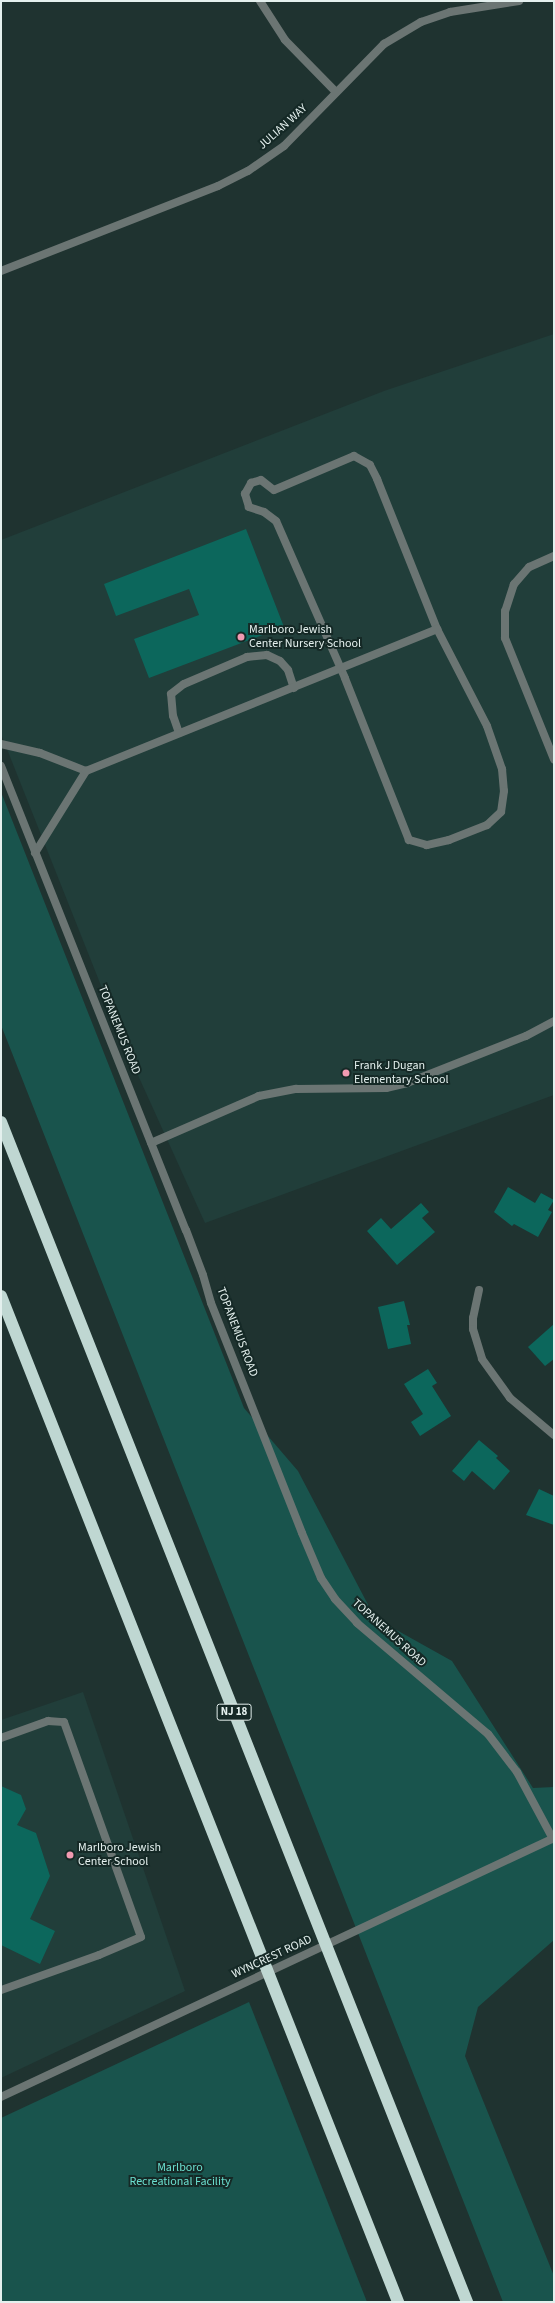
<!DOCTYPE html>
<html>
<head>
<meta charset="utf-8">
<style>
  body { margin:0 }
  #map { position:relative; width:555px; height:2303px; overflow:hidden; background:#1f3330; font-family:"Source Sans 3",sans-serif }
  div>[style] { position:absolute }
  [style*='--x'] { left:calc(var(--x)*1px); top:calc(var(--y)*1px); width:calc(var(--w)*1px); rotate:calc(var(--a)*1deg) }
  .built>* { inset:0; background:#213e3a }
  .green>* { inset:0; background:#19544d }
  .building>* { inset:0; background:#0c675c }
  .service>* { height:8px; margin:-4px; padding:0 4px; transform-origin:4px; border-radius:4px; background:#6b7573 }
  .minor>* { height:8px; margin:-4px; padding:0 4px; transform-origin:4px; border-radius:4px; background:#6b7573 }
  .tertiary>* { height:8px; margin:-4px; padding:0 4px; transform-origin:4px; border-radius:4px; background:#6b7573 }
  .motorway>* { height:12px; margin:-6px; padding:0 6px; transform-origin:6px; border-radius:6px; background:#bfd7d2 }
  .dots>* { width:11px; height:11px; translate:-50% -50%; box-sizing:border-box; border:2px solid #152926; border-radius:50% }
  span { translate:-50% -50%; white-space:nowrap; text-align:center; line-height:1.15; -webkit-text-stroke:4px #152926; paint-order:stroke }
  .shield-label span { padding:1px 3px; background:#152926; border:1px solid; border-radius:3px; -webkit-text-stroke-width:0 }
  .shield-label { font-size:11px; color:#e4f0ee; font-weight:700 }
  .street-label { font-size:12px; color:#e4f0ee }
  .poi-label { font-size:12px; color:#e4f0ee }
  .left { translate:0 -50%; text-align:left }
  .park-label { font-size:12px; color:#6bdfcf }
  .frame { position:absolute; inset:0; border:2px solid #e4f0ee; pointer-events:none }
</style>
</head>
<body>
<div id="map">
  <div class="built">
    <i style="clip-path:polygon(554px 334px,554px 1095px,205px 1223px,127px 1051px,1px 734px,1px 540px,384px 391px)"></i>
    <i style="clip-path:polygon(83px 1692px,185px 1991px,1px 2078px,1px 1720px)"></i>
  </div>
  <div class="green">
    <i style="clip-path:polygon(1px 792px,244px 1408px,298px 1471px,375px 1618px,452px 1661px,533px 1788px,554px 1787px,554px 1940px,478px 2007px,465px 2056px,554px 2276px,554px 2302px,503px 2302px,1px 1025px)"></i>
    <i style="clip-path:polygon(249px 2002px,367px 2302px,1px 2302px,1px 2118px)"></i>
  </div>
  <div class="building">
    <i style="clip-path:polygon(246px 529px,284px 627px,149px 678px,134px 639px,199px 615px,189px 589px,116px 616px,104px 584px)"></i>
    <i style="clip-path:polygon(508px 1187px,535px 1203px,541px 1193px,554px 1200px,548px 1210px,552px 1212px,538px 1237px,514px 1224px,512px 1226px,494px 1212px)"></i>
    <i style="clip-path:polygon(421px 1203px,429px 1212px,422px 1218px,435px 1232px,397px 1265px,367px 1231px,381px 1218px,391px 1229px)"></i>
    <i style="clip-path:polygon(404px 1301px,410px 1325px,407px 1325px,411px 1344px,388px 1349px,378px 1307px)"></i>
    <i style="clip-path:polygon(554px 1324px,554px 1359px,545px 1366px,528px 1347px)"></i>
    <i style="clip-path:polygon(428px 1369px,437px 1383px,432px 1386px,451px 1416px,420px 1436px,411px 1422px,423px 1414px,404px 1384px)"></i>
    <i style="clip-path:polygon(479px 1440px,498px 1456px,496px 1458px,510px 1471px,494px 1490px,472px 1471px,464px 1481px,452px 1471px)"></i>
    <i style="clip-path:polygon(539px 1489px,554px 1496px,554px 1525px,526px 1515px)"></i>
    <i style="clip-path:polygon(1px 1786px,21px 1795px,26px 1809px,17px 1825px,36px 1833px,50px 1876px,30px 1919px,55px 1931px,40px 1964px,1px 1945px)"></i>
  </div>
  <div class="service">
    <i style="--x:354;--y:456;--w:18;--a:29"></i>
    <i style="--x:370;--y:465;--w:16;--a:63"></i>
    <i style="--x:377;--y:479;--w:162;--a:68.2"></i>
    <i style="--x:437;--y:629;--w:109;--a:62.7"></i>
    <i style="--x:487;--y:726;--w:46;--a:70.8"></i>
    <i style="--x:502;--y:769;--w:22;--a:85"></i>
    <i style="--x:504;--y:791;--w:21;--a:98"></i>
    <i style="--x:501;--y:812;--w:19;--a:137"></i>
    <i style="--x:487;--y:825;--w:41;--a:158.5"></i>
    <i style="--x:449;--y:840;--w:23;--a:167"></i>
    <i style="--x:427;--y:845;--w:19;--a:-164"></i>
    <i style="--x:409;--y:840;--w:174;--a:-111.6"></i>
    <i style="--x:345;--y:678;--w:171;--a:-113.7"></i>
    <i style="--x:276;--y:521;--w:15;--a:-143"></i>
    <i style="--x:264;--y:512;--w:16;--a:-162"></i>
    <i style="--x:249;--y:507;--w:14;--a:-107"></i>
    <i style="--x:245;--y:494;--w:13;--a:-61"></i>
    <i style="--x:251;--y:483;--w:10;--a:-17"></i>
    <i style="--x:261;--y:480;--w:16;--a:38"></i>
    <i style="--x:274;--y:490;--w:87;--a:-23"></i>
    <i style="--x:554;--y:556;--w:27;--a:156"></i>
    <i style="--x:529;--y:567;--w:23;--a:131"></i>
    <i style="--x:514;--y:584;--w:28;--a:108"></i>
    <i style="--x:505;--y:611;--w:27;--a:90"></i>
    <i style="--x:505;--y:638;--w:131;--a:68"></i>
    <i style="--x:179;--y:733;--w:18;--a:-109"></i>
    <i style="--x:173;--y:716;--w:22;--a:-95"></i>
    <i style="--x:171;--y:694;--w:16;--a:-38"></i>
    <i style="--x:184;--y:684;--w:69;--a:-23.2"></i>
    <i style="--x:247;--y:657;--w:20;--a:-6"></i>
    <i style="--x:267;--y:655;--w:14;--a:25"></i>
    <i style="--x:280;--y:661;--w:12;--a:48"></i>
    <i style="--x:288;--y:670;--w:19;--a:72"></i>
    <i style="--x:1;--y:744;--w:40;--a:13"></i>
    <i style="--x:40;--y:753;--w:49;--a:21.4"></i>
    <i style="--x:35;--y:853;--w:97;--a:-58.1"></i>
    <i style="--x:86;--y:771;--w:379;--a:-22"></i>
    <i style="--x:151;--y:1143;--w:118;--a:-23.5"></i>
    <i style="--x:259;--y:1096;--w:38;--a:-11"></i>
    <i style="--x:296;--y:1089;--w:90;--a:-0.6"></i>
    <i style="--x:386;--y:1088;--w:22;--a:-13"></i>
    <i style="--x:407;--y:1083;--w:128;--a:-21.6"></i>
    <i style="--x:526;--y:1036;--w:32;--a:-28"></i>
    <i style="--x:1;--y:1738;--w:50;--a:-19.9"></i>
    <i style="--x:48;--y:1721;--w:16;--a:4"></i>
    <i style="--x:64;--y:1722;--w:228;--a:70.3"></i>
    <i style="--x:141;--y:1937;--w:46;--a:156.8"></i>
    <i style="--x:99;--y:1955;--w:104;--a:160.3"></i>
  </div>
  <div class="minor">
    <i style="--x:260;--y:1;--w:46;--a:57.3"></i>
    <i style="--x:285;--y:40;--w:73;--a:45.6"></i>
    <i style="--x:1;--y:271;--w:233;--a:-21.4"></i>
    <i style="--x:218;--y:186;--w:34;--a:-27"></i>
    <i style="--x:248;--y:171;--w:44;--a:-34.8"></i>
    <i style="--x:284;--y:146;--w:143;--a:-45.6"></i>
    <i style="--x:384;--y:44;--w:43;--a:-30.7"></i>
    <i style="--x:421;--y:22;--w:31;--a:-19"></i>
    <i style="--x:450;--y:12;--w:70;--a:-9.1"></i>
    <i style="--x:479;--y:1290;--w:29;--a:102"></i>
    <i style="--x:473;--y:1318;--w:11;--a:90"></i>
    <i style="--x:473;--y:1329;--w:31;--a:73"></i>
    <i style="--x:482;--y:1359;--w:48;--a:54.3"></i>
    <i style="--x:510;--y:1398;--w:57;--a:40.1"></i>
  </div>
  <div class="tertiary">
    <i style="--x:1;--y:766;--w:500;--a:68.3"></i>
    <i style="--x:186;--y:1230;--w:48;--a:69.3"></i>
    <i style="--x:203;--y:1275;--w:29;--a:74"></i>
    <i style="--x:211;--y:1303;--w:247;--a:68.4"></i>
    <i style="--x:302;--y:1533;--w:49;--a:67.1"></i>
    <i style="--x:321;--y:1578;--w:25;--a:56"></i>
    <i style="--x:335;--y:1599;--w:33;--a:47"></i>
    <i style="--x:357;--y:1623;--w:172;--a:40.3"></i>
    <i style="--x:488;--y:1734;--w:48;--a:52.7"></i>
    <i style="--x:517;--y:1772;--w:76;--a:61.8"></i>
    <i style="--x:1;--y:2097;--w:611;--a:-25.1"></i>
  </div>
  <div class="motorway">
    <i style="--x:1;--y:1122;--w:1269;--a:68.45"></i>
    <i style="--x:1;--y:1296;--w:1082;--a:68.46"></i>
  </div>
  <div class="dots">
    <i style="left:241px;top:637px;background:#f19ab1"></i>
    <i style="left:346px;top:1073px;background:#f19ab1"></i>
    <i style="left:70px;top:1855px;background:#f19ab1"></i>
  </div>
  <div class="shield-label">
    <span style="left:234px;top:1712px">NJ 18</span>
  </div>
  <div class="street-label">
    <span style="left:283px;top:127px;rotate:-42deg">JULIAN WAY</span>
    <span style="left:119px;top:1030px;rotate:68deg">TOPANEMUS ROAD</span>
    <span style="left:237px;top:1332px;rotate:69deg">TOPANEMUS ROAD</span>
    <span style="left:389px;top:1633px;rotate:42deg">TOPANEMUS ROAD</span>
    <span style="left:272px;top:1957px;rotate:-25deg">WYNCREST ROAD</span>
  </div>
  <div class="poi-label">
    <span class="left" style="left:249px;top:637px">Marlboro Jewish<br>Center Nursery School</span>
    <span class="left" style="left:354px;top:1073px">Frank J Dugan<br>Elementary School</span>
    <span class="left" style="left:78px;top:1855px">Marlboro Jewish<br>Center School</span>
  </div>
  <div class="park-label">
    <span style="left:180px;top:2175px">Marlboro<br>Recreational Facility</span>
  </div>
  <div class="frame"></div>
</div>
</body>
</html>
